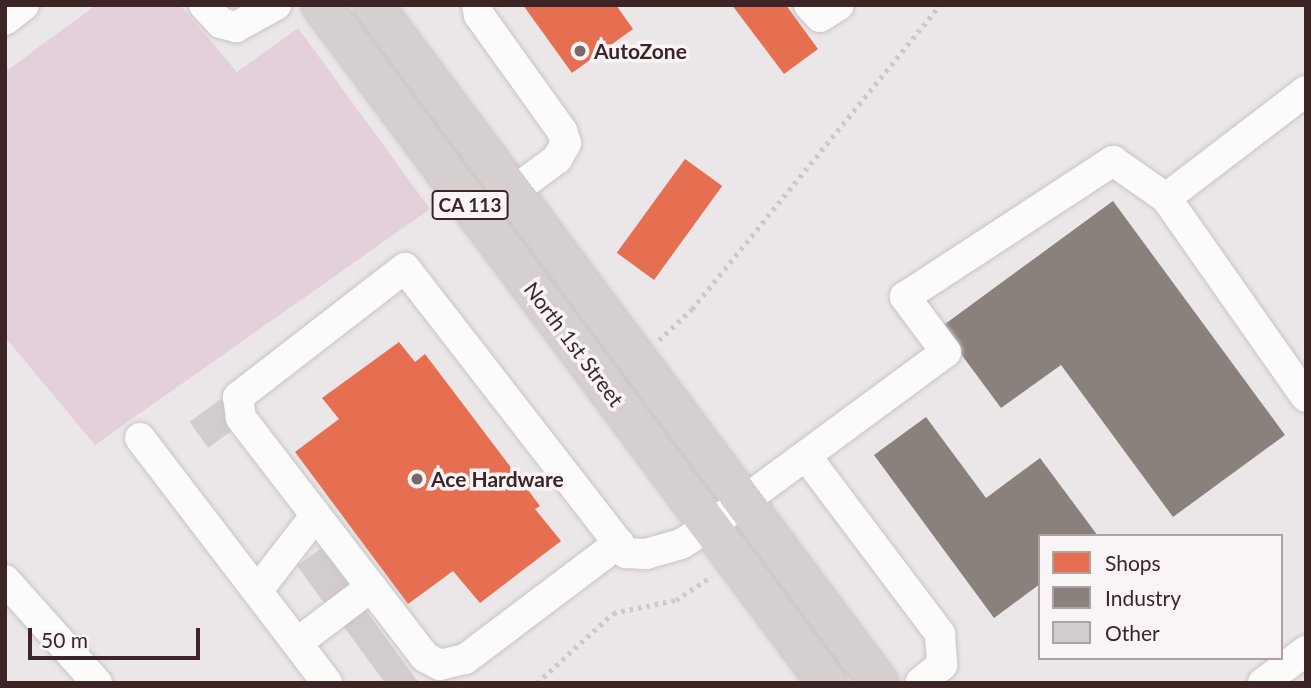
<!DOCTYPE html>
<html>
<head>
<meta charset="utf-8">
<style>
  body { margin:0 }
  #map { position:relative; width:1311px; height:688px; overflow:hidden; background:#ebe6e7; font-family:Lato,sans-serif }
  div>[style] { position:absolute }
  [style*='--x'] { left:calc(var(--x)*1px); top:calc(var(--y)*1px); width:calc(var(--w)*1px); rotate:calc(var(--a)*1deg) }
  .green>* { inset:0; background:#e3d0da }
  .shops>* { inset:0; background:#e76f51; transform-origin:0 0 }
  .industry>* { inset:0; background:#8a817c }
  .building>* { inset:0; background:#d2ccce; transform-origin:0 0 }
  .path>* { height:4.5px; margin-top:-2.25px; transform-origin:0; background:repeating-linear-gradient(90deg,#cec6c7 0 3.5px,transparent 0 8.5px) }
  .roads { filter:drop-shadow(0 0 2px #c8c3c4) drop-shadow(0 0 2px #c8c3c4) }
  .minor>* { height:30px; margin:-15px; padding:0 15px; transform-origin:15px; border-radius:15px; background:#fcfbfb }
  .major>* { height:38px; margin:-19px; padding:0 19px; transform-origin:19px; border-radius:19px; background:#d6cfcf }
  .dots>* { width:19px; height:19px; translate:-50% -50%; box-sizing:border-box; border:4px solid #f9f4f6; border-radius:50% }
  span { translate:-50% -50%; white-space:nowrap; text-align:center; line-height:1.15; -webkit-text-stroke:7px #f9f4f6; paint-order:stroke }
  .shield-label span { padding:2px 5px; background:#f9f4f6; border:2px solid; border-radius:5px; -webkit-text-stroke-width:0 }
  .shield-label { font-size:19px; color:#3d2426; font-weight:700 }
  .poi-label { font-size:21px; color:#3d2426; font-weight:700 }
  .left { translate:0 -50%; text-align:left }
  .street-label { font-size:21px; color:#3d2426 }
  .frame { position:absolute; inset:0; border:7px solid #3d2426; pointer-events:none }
  .legend { position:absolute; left:1038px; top:534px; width:245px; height:126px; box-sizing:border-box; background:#f9f4f6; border:2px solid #aea1a3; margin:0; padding:9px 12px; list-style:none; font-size:21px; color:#3d2426 }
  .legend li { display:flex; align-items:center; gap:14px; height:35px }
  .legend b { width:35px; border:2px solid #aea1a3 }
  .scale { position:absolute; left:28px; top:628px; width:172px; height:32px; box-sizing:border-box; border:4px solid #3d2426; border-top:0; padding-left:9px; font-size:21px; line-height:24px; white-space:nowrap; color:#3d2426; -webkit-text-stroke:5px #f9f4f6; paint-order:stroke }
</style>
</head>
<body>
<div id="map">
  <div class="green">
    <i style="clip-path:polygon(96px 5px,180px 5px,237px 72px,298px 28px,430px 209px,95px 445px,5px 337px,5px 72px)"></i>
  </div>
  <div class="shops">
    <i style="clip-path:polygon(523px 5px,616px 5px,633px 29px,572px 73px)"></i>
    <i style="clip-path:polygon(732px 5px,786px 5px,818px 49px,784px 74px)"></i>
    <i style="left:685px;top:159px;width:46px;height:116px;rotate:36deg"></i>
    <i style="clip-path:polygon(399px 342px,415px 362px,425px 354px,540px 506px,535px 509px,561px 541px,480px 603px,453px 571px,408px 604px,295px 452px,339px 419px,322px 398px)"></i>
  </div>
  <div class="industry">
    <i style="clip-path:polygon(1113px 201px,1285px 435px,1173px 517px,1061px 365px,1001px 408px,941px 327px)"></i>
    <i style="clip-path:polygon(926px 417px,986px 498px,1040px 458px,1098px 536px,1040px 536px,1040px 584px,994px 618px,874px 455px)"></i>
  </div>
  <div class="building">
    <i style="left:221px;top:399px;width:32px;height:39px;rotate:54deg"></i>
    <i style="left:323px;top:547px;width:47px;height:32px;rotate:54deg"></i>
    <i style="clip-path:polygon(364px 608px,419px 683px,385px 683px,342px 624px)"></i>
  </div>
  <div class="path">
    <i style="--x:659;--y:340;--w:45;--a:-43.2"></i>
    <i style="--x:692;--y:309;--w:392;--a:-50.8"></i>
    <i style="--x:537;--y:683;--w:103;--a:-42.6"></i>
    <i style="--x:613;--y:613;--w:64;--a:-11.7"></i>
    <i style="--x:676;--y:600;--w:43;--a:-33.7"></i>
  </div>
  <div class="roads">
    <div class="minor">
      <i style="--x:204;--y:5;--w:25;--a:47"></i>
      <i style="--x:221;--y:23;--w:16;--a:15"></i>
      <i style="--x:236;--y:27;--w:46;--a:-28.8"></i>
      <i style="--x:477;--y:5;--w:10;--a:79"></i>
      <i style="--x:479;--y:15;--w:143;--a:54.4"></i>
      <i style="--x:562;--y:131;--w:13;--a:72"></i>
      <i style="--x:566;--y:143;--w:18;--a:119"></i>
      <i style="--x:557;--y:159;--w:56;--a:143.7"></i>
      <i style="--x:809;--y:5;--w:16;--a:47"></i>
      <i style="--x:820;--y:17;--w:22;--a:-32"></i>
      <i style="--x:5;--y:20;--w:24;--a:-38"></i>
      <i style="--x:1166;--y:198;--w:243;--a:54.9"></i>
      <i style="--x:140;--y:438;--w:308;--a:52.6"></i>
      <i style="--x:806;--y:456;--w:223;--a:53"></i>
      <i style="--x:940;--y:634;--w:31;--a:86"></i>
      <i style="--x:942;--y:665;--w:28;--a:141"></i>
      <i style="--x:619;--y:543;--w:193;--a:143"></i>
      <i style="--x:465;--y:659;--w:26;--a:167"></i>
      <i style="--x:440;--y:665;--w:17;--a:-152"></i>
      <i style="--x:425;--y:657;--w:302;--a:-127.6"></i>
      <i style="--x:241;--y:418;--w:21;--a:-98"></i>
      <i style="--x:238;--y:397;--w:211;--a:-37.7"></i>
      <i style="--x:405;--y:268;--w:361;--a:52.2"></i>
      <i style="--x:626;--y:553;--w:20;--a:3"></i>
      <i style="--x:646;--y:554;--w:36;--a:-16"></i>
      <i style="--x:681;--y:544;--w:34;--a:-32"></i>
      <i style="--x:710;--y:526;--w:293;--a:-36.4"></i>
      <i style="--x:946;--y:352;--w:69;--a:-126.7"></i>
      <i style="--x:905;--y:297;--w:249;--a:-33.2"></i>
      <i style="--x:1113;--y:161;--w:65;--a:34.9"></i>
      <i style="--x:1166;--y:198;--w:176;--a:-37.4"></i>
      <i style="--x:5;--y:580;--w:138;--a:48.2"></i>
      <i style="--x:257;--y:591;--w:96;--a:-52.2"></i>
      <i style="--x:297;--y:643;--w:93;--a:-37.1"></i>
      <i style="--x:1263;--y:683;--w:54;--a:-36.7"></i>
    </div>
    <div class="major">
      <i style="--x:321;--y:5;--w:846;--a:53.27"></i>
      <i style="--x:373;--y:5;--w:846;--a:53.27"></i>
    </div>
  </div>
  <div class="dots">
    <i style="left:580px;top:51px;background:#7a686a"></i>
    <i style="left:417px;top:479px;background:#7a686a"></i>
  </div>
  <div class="shield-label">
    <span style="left:470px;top:205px">CA 113</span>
  </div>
  <div class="poi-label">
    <span class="left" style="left:594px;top:51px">AutoZone</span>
    <span class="left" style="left:431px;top:479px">Ace Hardware</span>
  </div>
  <div class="street-label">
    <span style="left:574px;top:344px;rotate:53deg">North 1st Street</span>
  </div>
  <div class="frame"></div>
  <ul class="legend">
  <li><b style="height:19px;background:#e76f51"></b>Shops</li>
  <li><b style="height:19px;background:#8a817c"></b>Industry</li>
  <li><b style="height:19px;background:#d2ccce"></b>Other</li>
  </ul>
  <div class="scale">50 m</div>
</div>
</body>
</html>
